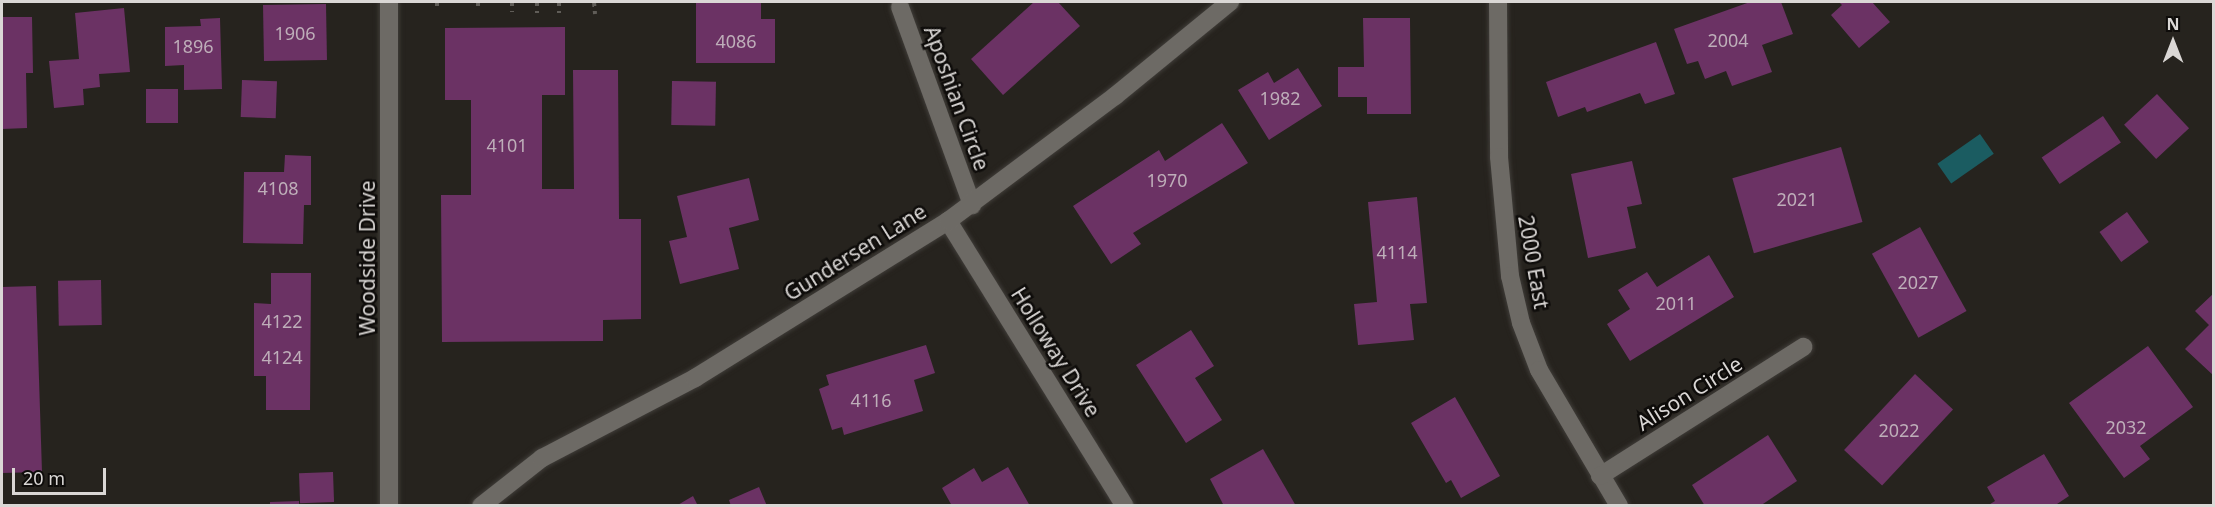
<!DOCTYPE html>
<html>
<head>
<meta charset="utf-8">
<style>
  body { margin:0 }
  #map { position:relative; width:2215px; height:507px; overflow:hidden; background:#26231e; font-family:"Noto Sans",sans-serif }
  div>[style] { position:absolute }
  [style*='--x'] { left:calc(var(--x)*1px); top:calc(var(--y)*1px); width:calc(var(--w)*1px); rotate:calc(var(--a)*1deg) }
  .water>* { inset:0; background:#1b5c61; transform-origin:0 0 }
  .building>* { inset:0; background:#6b3264; transform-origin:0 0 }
  .path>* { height:4px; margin-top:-2px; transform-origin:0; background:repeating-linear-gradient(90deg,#605d58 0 4.5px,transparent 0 9px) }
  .roads { filter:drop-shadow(0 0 2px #403d39) drop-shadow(0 0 2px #403d39) }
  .street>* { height:18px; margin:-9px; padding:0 9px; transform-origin:9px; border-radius:9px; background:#6d6a65 }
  span { translate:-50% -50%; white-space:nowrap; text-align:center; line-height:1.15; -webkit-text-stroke:5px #0e0c0a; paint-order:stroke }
  .number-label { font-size:18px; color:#beaeb9 }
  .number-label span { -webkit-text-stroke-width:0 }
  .street-label { font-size:21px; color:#dad7d5 }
  .frame { position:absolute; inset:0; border:3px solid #dad7d5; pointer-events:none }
  .north { position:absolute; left:2143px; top:12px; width:60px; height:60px; -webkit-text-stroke:4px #0e0c0a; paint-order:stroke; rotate:0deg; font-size:16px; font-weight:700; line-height:24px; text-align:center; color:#dad7d5 }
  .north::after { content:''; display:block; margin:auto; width:21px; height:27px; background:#dad7d5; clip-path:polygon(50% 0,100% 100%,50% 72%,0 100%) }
  .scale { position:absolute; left:12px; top:468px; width:94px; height:27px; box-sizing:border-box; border:3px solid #dad7d5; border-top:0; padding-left:8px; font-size:18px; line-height:21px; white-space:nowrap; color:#dad7d5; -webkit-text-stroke:4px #0e0c0a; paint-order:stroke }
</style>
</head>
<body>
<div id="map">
  <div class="water">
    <i style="left:1980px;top:134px;width:24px;height:52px;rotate:55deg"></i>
  </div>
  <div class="building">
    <i style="clip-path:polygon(696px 2px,761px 2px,761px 19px,775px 19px,775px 63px,696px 63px)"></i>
    <i style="clip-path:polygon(1034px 2px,1058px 2px,1080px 26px,1003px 95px,971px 59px)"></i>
    <i style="clip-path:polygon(1750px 2px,1781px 2px,1793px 34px,1762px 45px,1772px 72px,1732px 86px,1726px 71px,1705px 79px,1698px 61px,1687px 64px,1674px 29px)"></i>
    <i style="clip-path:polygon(1839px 2px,1872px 2px,1890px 22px,1859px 48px,1831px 15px,1842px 5px)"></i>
    <i style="left:326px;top:4px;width:56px;height:63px;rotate:89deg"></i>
    <i style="clip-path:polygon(124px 8px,130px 72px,99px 74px,100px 87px,83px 89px,84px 105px,54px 108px,49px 61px,79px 59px,75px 13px)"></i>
    <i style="clip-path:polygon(2px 17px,32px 17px,33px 73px,26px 73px,27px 128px,2px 129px)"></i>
    <i style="clip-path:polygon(220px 18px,222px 89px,184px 90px,184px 65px,165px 66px,165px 27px,201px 26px,200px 19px)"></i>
    <i style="clip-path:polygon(1363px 18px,1410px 18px,1411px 114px,1367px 114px,1367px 97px,1338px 97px,1338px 67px,1364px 67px)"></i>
    <i style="clip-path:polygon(565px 27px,565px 95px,542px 95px,542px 189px,574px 189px,573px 70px,618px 70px,619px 219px,641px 219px,641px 319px,603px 320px,603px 341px,442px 342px,441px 195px,471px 195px,471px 100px,445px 100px,445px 28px)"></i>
    <i style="clip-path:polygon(1656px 42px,1675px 94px,1645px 104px,1640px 93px,1587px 112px,1585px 107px,1558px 117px,1546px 82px)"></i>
    <i style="clip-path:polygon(1298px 68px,1322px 106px,1269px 140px,1238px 90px,1268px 72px,1274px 83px)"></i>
    <i style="left:242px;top:80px;width:35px;height:37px;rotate:2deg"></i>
    <i style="left:672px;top:81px;width:44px;height:44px;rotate:1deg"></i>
    <i style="left:146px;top:89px;width:32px;height:34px"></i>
    <i style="left:2157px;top:94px;width:47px;height:45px;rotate:47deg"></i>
    <i style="left:2103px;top:116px;width:32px;height:74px;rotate:56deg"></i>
    <i style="clip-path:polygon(1222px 123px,1248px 163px,1133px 233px,1141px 244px,1111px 264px,1073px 206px,1159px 150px,1165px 161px)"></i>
    <i style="left:1841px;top:147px;width:78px;height:113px;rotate:74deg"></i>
    <i style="clip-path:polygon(285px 155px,311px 156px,311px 205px,304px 205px,303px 244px,243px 243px,244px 172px,284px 172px)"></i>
    <i style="clip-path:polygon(1632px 161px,1642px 204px,1627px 207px,1636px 248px,1588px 258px,1571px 174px)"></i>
    <i style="clip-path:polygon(749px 178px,759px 220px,729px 228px,739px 269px,680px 284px,669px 241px,687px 237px,677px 196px)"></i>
    <i style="clip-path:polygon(1417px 197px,1427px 303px,1410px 304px,1414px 340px,1358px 345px,1354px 304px,1377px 302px,1368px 202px)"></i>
    <i style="left:2127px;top:212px;width:37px;height:34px;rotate:54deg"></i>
    <i style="left:1920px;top:227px;width:96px;height:55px;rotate:61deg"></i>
    <i style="clip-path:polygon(1709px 255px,1734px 297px,1630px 361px,1607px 324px,1630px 309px,1618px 290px,1647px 272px,1657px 287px)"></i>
    <i style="clip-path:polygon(271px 273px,311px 273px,310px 410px,266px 410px,266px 376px,254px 376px,254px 303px,271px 304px)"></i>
    <i style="left:101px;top:280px;width:45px;height:43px;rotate:89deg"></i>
    <i style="clip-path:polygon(36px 286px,42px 472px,2px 473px,2px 287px)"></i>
    <i style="clip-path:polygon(2214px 293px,2214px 376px,2185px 349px,2209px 325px,2195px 311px)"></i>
    <i style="clip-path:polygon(1191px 330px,1214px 366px,1195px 378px,1222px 420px,1186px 443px,1136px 365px)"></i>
    <i style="clip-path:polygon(926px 345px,935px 373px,914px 380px,923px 411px,844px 435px,842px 427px,832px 430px,819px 389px,829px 385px,826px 375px)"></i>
    <i style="clip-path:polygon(2148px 346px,2193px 407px,2140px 446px,2150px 459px,2124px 478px,2069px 403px)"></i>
    <i style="left:1915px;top:374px;width:52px;height:104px;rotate:43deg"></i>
    <i style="clip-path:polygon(1455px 397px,1500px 476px,1461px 498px,1451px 480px,1446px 483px,1411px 423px)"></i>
    <i style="clip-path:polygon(1768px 435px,1797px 481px,1760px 506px,1705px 506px,1692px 485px)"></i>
    <i style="clip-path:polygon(1263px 449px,1296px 506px,1224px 506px,1210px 479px)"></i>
    <i style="clip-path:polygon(2044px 454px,2069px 496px,2054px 506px,1987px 506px,1995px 501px,1987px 487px)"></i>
    <i style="clip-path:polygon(1008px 467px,1030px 506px,952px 506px,942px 488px,974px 468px,982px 482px)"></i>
    <i style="left:333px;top:472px;width:30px;height:34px;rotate:88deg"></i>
    <i style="clip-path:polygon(759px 487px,767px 506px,731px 506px,729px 500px)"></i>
    <i style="clip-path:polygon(693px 496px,698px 506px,676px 506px)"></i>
    <i style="clip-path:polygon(299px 501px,299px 506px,270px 506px,270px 502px)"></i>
  </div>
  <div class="path">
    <i style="--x:437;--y:2;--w:9;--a:90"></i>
    <i style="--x:478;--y:2;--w:9;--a:90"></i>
    <i style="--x:512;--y:2;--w:10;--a:90"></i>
    <i style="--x:537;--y:2;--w:11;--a:90"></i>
    <i style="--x:559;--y:2;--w:11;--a:90"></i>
    <i style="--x:594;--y:2;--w:12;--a:85"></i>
  </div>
  <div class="roads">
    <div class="street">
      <i style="--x:389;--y:2;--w:504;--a:90"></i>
      <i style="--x:1498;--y:2;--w:155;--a:89.6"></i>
      <i style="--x:1499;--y:157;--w:120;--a:84.7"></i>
      <i style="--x:1510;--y:276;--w:48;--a:76.8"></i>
      <i style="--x:1521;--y:323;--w:50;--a:69"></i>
      <i style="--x:1539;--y:370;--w:158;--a:59.5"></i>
      <i style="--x:900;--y:7;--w:211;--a:70"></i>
      <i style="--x:948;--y:221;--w:335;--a:58.2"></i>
      <i style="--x:1600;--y:476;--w:241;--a:-32.4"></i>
      <i style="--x:481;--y:506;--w:78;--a:-38.2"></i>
      <i style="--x:542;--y:458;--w:173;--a:-27.6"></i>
      <i style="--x:695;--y:378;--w:298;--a:-31.8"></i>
      <i style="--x:948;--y:221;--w:209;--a:-36.8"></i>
      <i style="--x:1115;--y:96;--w:149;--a:-39.3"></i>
    </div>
  </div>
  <div class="number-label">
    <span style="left:295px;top:33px">1906</span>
    <span style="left:1728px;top:40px">2004</span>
    <span style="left:736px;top:41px">4086</span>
    <span style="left:193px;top:46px">1896</span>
    <span style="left:1280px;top:98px">1982</span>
    <span style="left:507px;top:145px">4101</span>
    <span style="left:1167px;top:180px">1970</span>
    <span style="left:278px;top:188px">4108</span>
    <span style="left:1797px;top:199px">2021</span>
    <span style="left:1397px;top:252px">4114</span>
    <span style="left:1918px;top:282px">2027</span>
    <span style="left:1676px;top:303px">2011</span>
    <span style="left:282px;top:321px">4122</span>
    <span style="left:282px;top:357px">4124</span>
    <span style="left:871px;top:400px">4116</span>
    <span style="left:2126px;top:427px">2032</span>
    <span style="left:1899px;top:430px">2022</span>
  </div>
  <div class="street-label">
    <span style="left:957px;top:98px;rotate:70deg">Aposhian Circle</span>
    <span style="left:855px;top:252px;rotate:-32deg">Gundersen Lane</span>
    <span style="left:367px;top:258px;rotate:-90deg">Woodside Drive</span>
    <span style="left:1534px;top:262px;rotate:80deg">2000 East</span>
    <span style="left:1056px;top:352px;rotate:58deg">Holloway Drive</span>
    <span style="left:1689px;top:393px;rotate:-32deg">Alison Circle</span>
  </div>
  <div class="frame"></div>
  <div class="north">N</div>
  <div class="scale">20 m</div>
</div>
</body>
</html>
